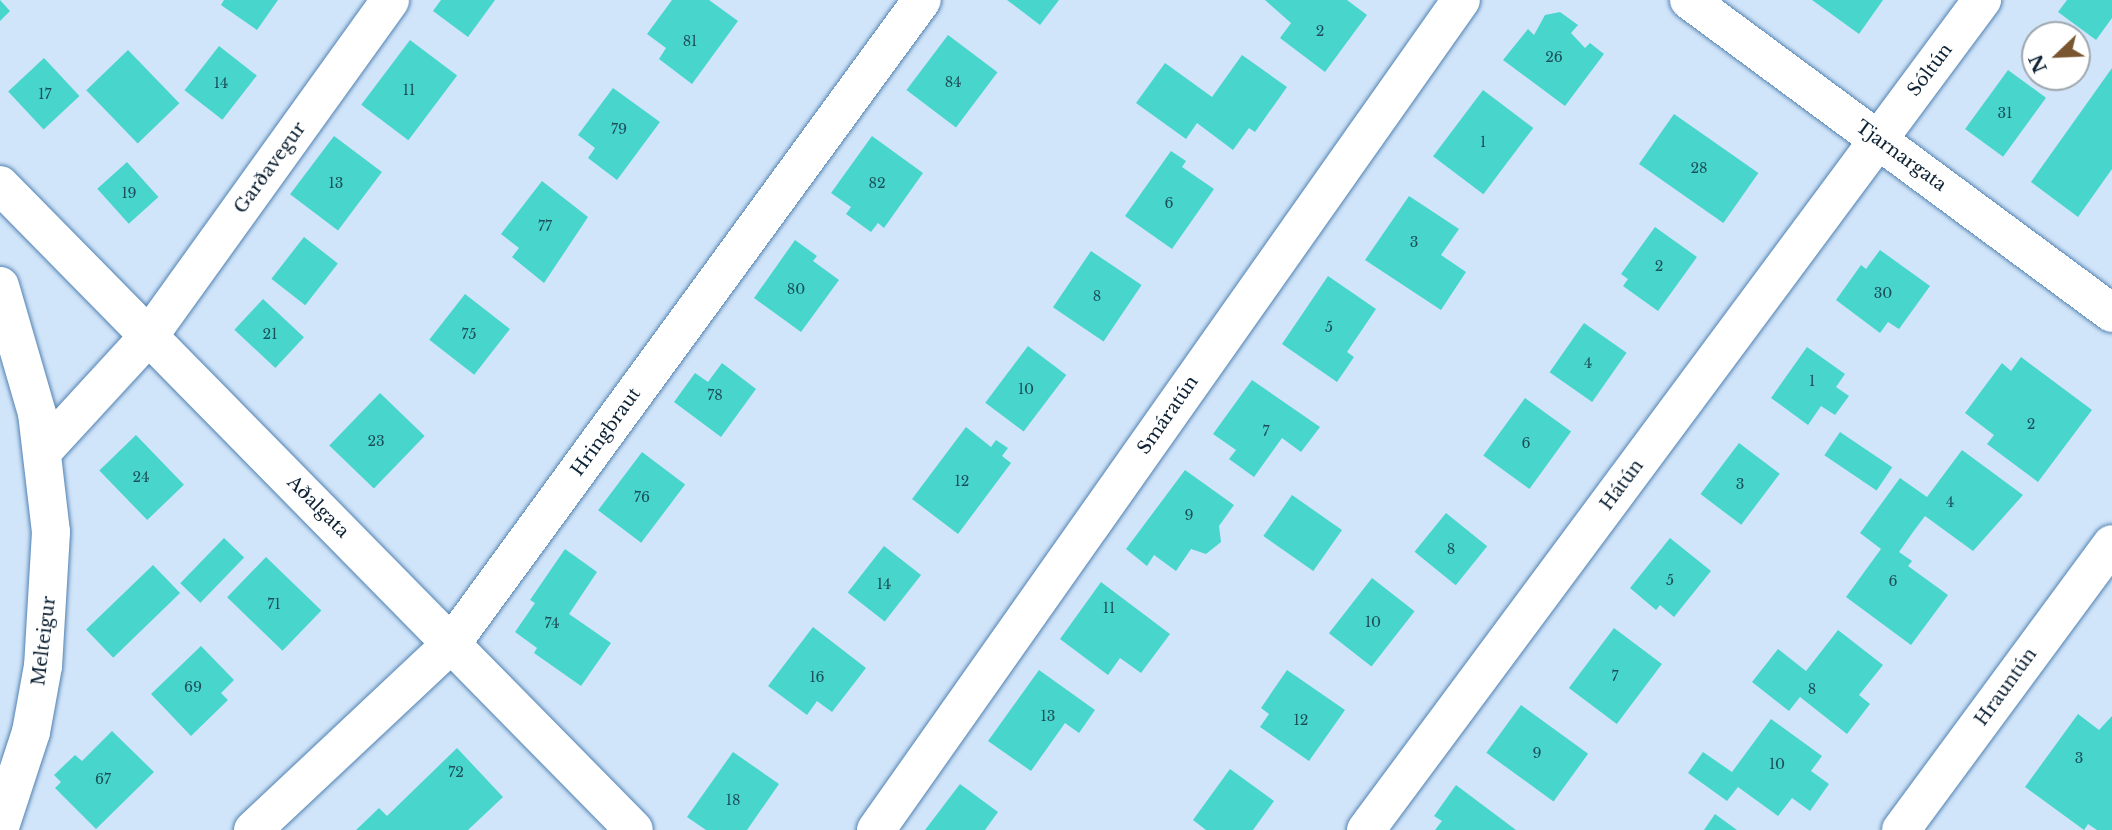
<!DOCTYPE html>
<html>
<head>
<meta charset="utf-8">
<style>
  body { margin:0 }
  #map { position:relative; width:2112px; height:830px; overflow:hidden; background:#d1e5fa; font-family:"Libre Baskerville",serif }
  div>[style] { position:absolute }
  [style*='--x'] { left:calc(var(--x)*1px); top:calc(var(--y)*1px); width:calc(var(--w)*1px); rotate:calc(var(--a)*1deg) }
  .building>* { inset:0; background:#48d5cc; transform-origin:0 0 }
  .roads { filter:drop-shadow(0 0 2px #5282b1) drop-shadow(0 0 2px #5282b1) }
  .street>* { height:38px; margin:-19px; padding:0 19px; transform-origin:19px; border-radius:19px; background:#fff }
  .secondary>* { height:38px; margin:-19px; padding:0 19px; transform-origin:19px; border-radius:19px; background:#fff }
  span { translate:-50% -50%; white-space:nowrap; text-align:center; line-height:1.15; -webkit-text-stroke:7px #fff; paint-order:stroke }
  .number-label { font-size:14px; color:#1c4f5a }
  .number-label span { -webkit-text-stroke-width:0 }
  .street-label { font-size:18px; color:#0d2234 }
  .north { position:absolute; left:2021px; top:21px; width:70px; height:70px; box-sizing:border-box; background:#fff; border:2px solid #9ea7ae; border-radius:50%; rotate:247deg; font-size:19px; font-weight:700; line-height:28px; text-align:center; color:#0d2234 }
  .north::after { content:''; display:block; margin:auto; width:24px; height:32px; background:#79562f; clip-path:polygon(50% 0,100% 100%,50% 72%,0 100%) }
</style>
</head>
<body>
<div id="map">
  <div class="building">
    <i style="clip-path:polygon(0 0,10px 11px,0 21px)"></i>
    <i style="clip-path:polygon(224px 0,278px 0,257px 30px,221px 5px)"></i>
    <i style="clip-path:polygon(441px 0,495px 0,468px 37px,433px 11px)"></i>
    <i style="clip-path:polygon(672px 0,709px 0,738px 21px,692px 84px,659px 59px,666px 48px,647px 34px)"></i>
    <i style="clip-path:polygon(1007px 0,1059px 0,1040px 25px)"></i>
    <i style="clip-path:polygon(1265px 0,1347px 0,1367px 15px,1325px 72px,1280px 38px,1291px 23px)"></i>
    <i style="clip-path:polygon(1812px 0,1883px 0,1859px 34px)"></i>
    <i style="clip-path:polygon(2067px 0,2112px 0,2112px 18px,2096px 40px,2058px 12px)"></i>
    <i style="clip-path:polygon(1560px 12px,1578px 25px,1571px 33px,1585px 48px,1590px 43px,1604px 54px,1565px 106px,1503px 60px,1528px 29px,1534px 35px,1545px 15px)"></i>
    <i style="left:948px;top:35px;width:62px;height:69px;rotate:37deg"></i>
    <i style="left:410px;top:40px;width:59px;height:81px;rotate:37deg"></i>
    <i style="left:219px;top:46px;width:48px;height:56px;rotate:38deg"></i>
    <i style="left:128px;top:50px;width:74px;height:58px;rotate:46deg"></i>
    <i style="clip-path:polygon(1242px 55px,1287px 87px,1255px 132px,1249px 128px,1233px 150px,1197px 123px,1186px 139px,1136px 103px,1165px 63px,1212px 97px)"></i>
    <i style="left:44px;top:58px;width:52px;height:49px;rotate:47deg"></i>
    <i style="clip-path:polygon(2112px 68px,2112px 169px,2078px 217px,2031px 182px)"></i>
    <i style="left:2008px;top:70px;width:47px;height:73px;rotate:36deg"></i>
    <i style="clip-path:polygon(613px 88px,660px 122px,617px 180px,588px 158px,595px 148px,578px 135px)"></i>
    <i style="left:1483px;top:90px;width:63px;height:83px;rotate:37deg"></i>
    <i style="left:1674px;top:114px;width:103px;height:61px;rotate:35deg"></i>
    <i style="left:334px;top:136px;width:60px;height:73px;rotate:37deg"></i>
    <i style="clip-path:polygon(872px 136px,923px 173px,884px 228px,878px 223px,871px 232px,846px 214px,851px 207px,831px 193px)"></i>
    <i style="clip-path:polygon(1171px 151px,1186px 161px,1182px 167px,1214px 189px,1172px 249px,1125px 216px)"></i>
    <i style="left:127px;top:162px;width:47px;height:40px;rotate:48deg"></i>
    <i style="clip-path:polygon(542px 181px,588px 217px,544px 283px,512px 257px,519px 248px,501px 234px)"></i>
    <i style="clip-path:polygon(1409px 196px,1459px 229px,1441px 255px,1466px 272px,1441px 310px,1365px 260px)"></i>
    <i style="clip-path:polygon(1655px 227px,1697px 257px,1658px 311px,1623px 286px,1628px 279px,1621px 274px)"></i>
    <i style="left:304px;top:237px;width:43px;height:53px;rotate:38deg"></i>
    <i style="clip-path:polygon(795px 240px,817px 256px,813px 261px,839px 280px,801px 332px,754px 298px)"></i>
    <i style="clip-path:polygon(1880px 250px,1930px 286px,1899px 329px,1888px 322px,1880px 333px,1836px 300px,1861px 265px,1866px 269px)"></i>
    <i style="left:1091px;top:251px;width:61px;height:68px;rotate:34deg"></i>
    <i style="clip-path:polygon(1328px 276px,1376px 309px,1347px 352px,1354px 357px,1337px 382px,1282px 344px)"></i>
    <i style="left:465px;top:294px;width:57px;height:58px;rotate:38deg"></i>
    <i style="left:263px;top:299px;width:56px;height:42px;rotate:43deg"></i>
    <i style="left:1584px;top:323px;width:52px;height:60px;rotate:35deg"></i>
    <i style="left:1028px;top:346px;width:48px;height:71px;rotate:37deg"></i>
    <i style="clip-path:polygon(1807px 347px,1845px 374px,1836px 387px,1849px 396px,1835px 415px,1821px 406px,1808px 425px,1771px 398px)"></i>
    <i style="clip-path:polygon(2021px 357px,2092px 410px,2038px 482px,1987px 444px,1994px 435px,1965px 413px,2002px 363px,2011px 371px)"></i>
    <i style="clip-path:polygon(722px 363px,756px 389px,721px 437px,674px 402px,695px 373px,708px 382px)"></i>
    <i style="clip-path:polygon(1252px 380px,1320px 427px,1301px 452px,1282px 438px,1254px 477px,1229px 459px,1236px 450px,1213px 434px)"></i>
    <i style="left:380px;top:393px;width:62px;height:73px;rotate:44deg"></i>
    <i style="left:1525px;top:398px;width:57px;height:71px;rotate:36deg"></i>
    <i style="clip-path:polygon(966px 427px,991px 447px,996px 440px,1008px 448px,1002px 456px,1011px 463px,958px 534px,912px 499px)"></i>
    <i style="left:1840px;top:432px;width:63px;height:28px;rotate:34deg"></i>
    <i style="left:136px;top:435px;width:69px;height:51px;rotate:46deg"></i>
    <i style="left:1739px;top:443px;width:51px;height:64px;rotate:37deg"></i>
    <i style="clip-path:polygon(1962px 450px,2023px 495px,1973px 551px,1925px 516px,1913px 532px,1899px 552px,1912px 561px,1908px 566px,1948px 595px,1911px 645px,1846px 597px,1881px 549px,1860px 533px,1900px 478px,1927px 497px)"></i>
    <i style="left:642px;top:452px;width:54px;height:73px;rotate:37deg"></i>
    <i style="clip-path:polygon(1185px 470px,1234px 505px,1219px 526px,1221px 542px,1206px 554px,1191px 549px,1176px 571px,1154px 555px,1147px 566px,1126px 549px)"></i>
    <i style="left:1292px;top:495px;width:61px;height:50px;rotate:35deg"></i>
    <i style="left:1446px;top:513px;width:53px;height:50px;rotate:39deg"></i>
    <i style="left:224px;top:538px;width:28px;height:63px;rotate:44deg"></i>
    <i style="clip-path:polygon(1670px 538px,1711px 571px,1674px 617px,1660px 605px,1656px 610px,1630px 588px)"></i>
    <i style="left:884px;top:546px;width:47px;height:59px;rotate:38deg"></i>
    <i style="clip-path:polygon(565px 549px,597px 572px,569px 614px,611px 643px,581px 686px,534px 653px,537px 648px,515px 632px,535px 603px,530px 600px)"></i>
    <i style="left:266px;top:557px;width:77px;height:56px;rotate:44deg"></i>
    <i style="left:153px;top:565px;width:39px;height:93px;rotate:46deg"></i>
    <i style="left:1372px;top:578px;width:54px;height:70px;rotate:38deg"></i>
    <i style="clip-path:polygon(1101px 582px,1170px 634px,1141px 673px,1120px 658px,1108px 675px,1060px 639px)"></i>
    <i style="clip-path:polygon(813px 627px,866px 668px,832px 712px,817px 701px,807px 715px,768px 686px)"></i>
    <i style="left:1614px;top:628px;width:60px;height:75px;rotate:37deg"></i>
    <i style="clip-path:polygon(1838px 630px,1883px 665px,1859px 695px,1870px 704px,1847px 734px,1800px 697px,1789px 711px,1752px 682px,1778px 649px,1806px 671px)"></i>
    <i style="clip-path:polygon(201px 646px,234px 680px,221px 693px,228px 700px,191px 736px,151px 694px)"></i>
    <i style="clip-path:polygon(1039px 670px,1095px 710px,1079px 733px,1065px 723px,1031px 771px,988px 741px)"></i>
    <i style="clip-path:polygon(1287px 670px,1345px 710px,1309px 761px,1260px 727px,1269px 714px,1261px 708px)"></i>
    <i style="left:1521px;top:705px;width:83px;height:59px;rotate:36deg"></i>
    <i style="clip-path:polygon(2078px 714px,2099px 730px,2112px 716px,2112px 830px,2097px 830px,2088px 824px,2084px 830px,2025px 787px)"></i>
    <i style="clip-path:polygon(1771px 719px,1822px 756px,1811px 771px,1829px 784px,1810px 811px,1792px 798px,1778px 816px,1738px 787px,1727px 801px,1688px 773px,1703px 752px,1732px 772px)"></i>
    <i style="clip-path:polygon(112px 731px,154px 772px,96px 829px,55px 788px,61px 782px,54px 775px,75px 755px,82px 761px)"></i>
    <i style="clip-path:polygon(457px 748px,503px 797px,468px 830px,356px 830px,379px 808px,387px 816px)"></i>
    <i style="clip-path:polygon(733px 752px,779px 784px,747px 830px,706px 830px,687px 817px)"></i>
    <i style="clip-path:polygon(1230px 769px,1274px 801px,1253px 830px,1206px 830px,1193px 820px)"></i>
    <i style="clip-path:polygon(960px 784px,998px 812px,985px 830px,925px 830px)"></i>
    <i style="clip-path:polygon(1456px 785px,1516px 830px,1435px 830px,1442px 821px,1434px 816px)"></i>
    <i style="clip-path:polygon(1715px 814px,1737px 830px,1704px 830px)"></i>
  </div>
  <div class="roads">
    <div class="street">
      <i style="--x:1689;--y:0;--w:526;--a:36.5"></i>
      <i style="--x:0;--y:286;--w:132;--a:73.8"></i>
      <i style="--x:37;--y:413;--w:120;--a:83.3"></i>
      <i style="--x:51;--y:532;--w:134;--a:93.4"></i>
      <i style="--x:43;--y:666;--w:67;--a:100.3"></i>
      <i style="--x:31;--y:732;--w:100;--a:108.1"></i>
      <i style="--x:44;--y:450;--w:155;--a:-47.4"></i>
      <i style="--x:149;--y:336;--w:413;--a:-54.3"></i>
      <i style="--x:876;--y:830;--w:1015;--a:-54.82"></i>
      <i style="--x:1366;--y:830;--w:1034;--a:-53.42"></i>
      <i style="--x:1901;--y:830;--w:355;--a:-53.6"></i>
    </div>
    <div class="secondary">
      <i style="--x:0;--y:185;--w:904;--a:45.49"></i>
      <i style="--x:253;--y:830;--w:273;--a:-43.2"></i>
      <i style="--x:452;--y:643;--w:796;--a:-53.84"></i>
    </div>
  </div>
  <div class="number-label">
    <span style="left:1320px;top:31px">2</span>
    <span style="left:690px;top:41px">81</span>
    <span style="left:1554px;top:57px">26</span>
    <span style="left:953px;top:82px">84</span>
    <span style="left:221px;top:83px">14</span>
    <span style="left:409px;top:90px">11</span>
    <span style="left:45px;top:94px">17</span>
    <span style="left:2005px;top:113px">31</span>
    <span style="left:619px;top:129px">79</span>
    <span style="left:1483px;top:142px">1</span>
    <span style="left:1699px;top:168px">28</span>
    <span style="left:336px;top:183px">13</span>
    <span style="left:877px;top:183px">82</span>
    <span style="left:129px;top:193px">19</span>
    <span style="left:1169px;top:203px">6</span>
    <span style="left:545px;top:226px">77</span>
    <span style="left:1414px;top:242px">3</span>
    <span style="left:1659px;top:266px">2</span>
    <span style="left:796px;top:289px">80</span>
    <span style="left:1883px;top:293px">30</span>
    <span style="left:1097px;top:296px">8</span>
    <span style="left:1329px;top:327px">5</span>
    <span style="left:270px;top:334px">21</span>
    <span style="left:469px;top:334px">75</span>
    <span style="left:1588px;top:363px">4</span>
    <span style="left:1812px;top:381px">1</span>
    <span style="left:1026px;top:389px">10</span>
    <span style="left:715px;top:395px">78</span>
    <span style="left:2031px;top:424px">2</span>
    <span style="left:1266px;top:431px">7</span>
    <span style="left:376px;top:441px">23</span>
    <span style="left:1526px;top:443px">6</span>
    <span style="left:141px;top:477px">24</span>
    <span style="left:962px;top:481px">12</span>
    <span style="left:1740px;top:484px">3</span>
    <span style="left:642px;top:497px">76</span>
    <span style="left:1950px;top:502px">4</span>
    <span style="left:1189px;top:515px">9</span>
    <span style="left:1451px;top:549px">8</span>
    <span style="left:1670px;top:580px">5</span>
    <span style="left:1893px;top:581px">6</span>
    <span style="left:884px;top:584px">14</span>
    <span style="left:274px;top:604px">71</span>
    <span style="left:1109px;top:608px">11</span>
    <span style="left:1373px;top:622px">10</span>
    <span style="left:552px;top:623px">74</span>
    <span style="left:1615px;top:676px">7</span>
    <span style="left:817px;top:677px">16</span>
    <span style="left:193px;top:687px">69</span>
    <span style="left:1812px;top:689px">8</span>
    <span style="left:1048px;top:716px">13</span>
    <span style="left:1301px;top:720px">12</span>
    <span style="left:1537px;top:753px">9</span>
    <span style="left:2079px;top:758px">3</span>
    <span style="left:1777px;top:764px">10</span>
    <span style="left:456px;top:772px">72</span>
    <span style="left:103px;top:779px">67</span>
    <span style="left:733px;top:800px">18</span>
  </div>
  <div class="street-label">
    <span style="left:1930px;top:70px;rotate:-53deg">Sóltún</span>
    <span style="left:1901px;top:156px;rotate:36deg">Tjarnargata</span>
    <span style="left:270px;top:168px;rotate:-54deg">Garðavegur</span>
    <span style="left:1168px;top:415px;rotate:-55deg">Smáratún</span>
    <span style="left:606px;top:432px;rotate:-54deg">Hringbraut</span>
    <span style="left:1622px;top:485px;rotate:-53deg">Hátún</span>
    <span style="left:318px;top:507px;rotate:45deg">Aðalgata</span>
    <span style="left:44px;top:641px;rotate:-83deg">Melteigur</span>
    <span style="left:2006px;top:687px;rotate:-54deg">Hrauntún</span>
  </div>
  <div class="north">N</div>
</div>
</body>
</html>
